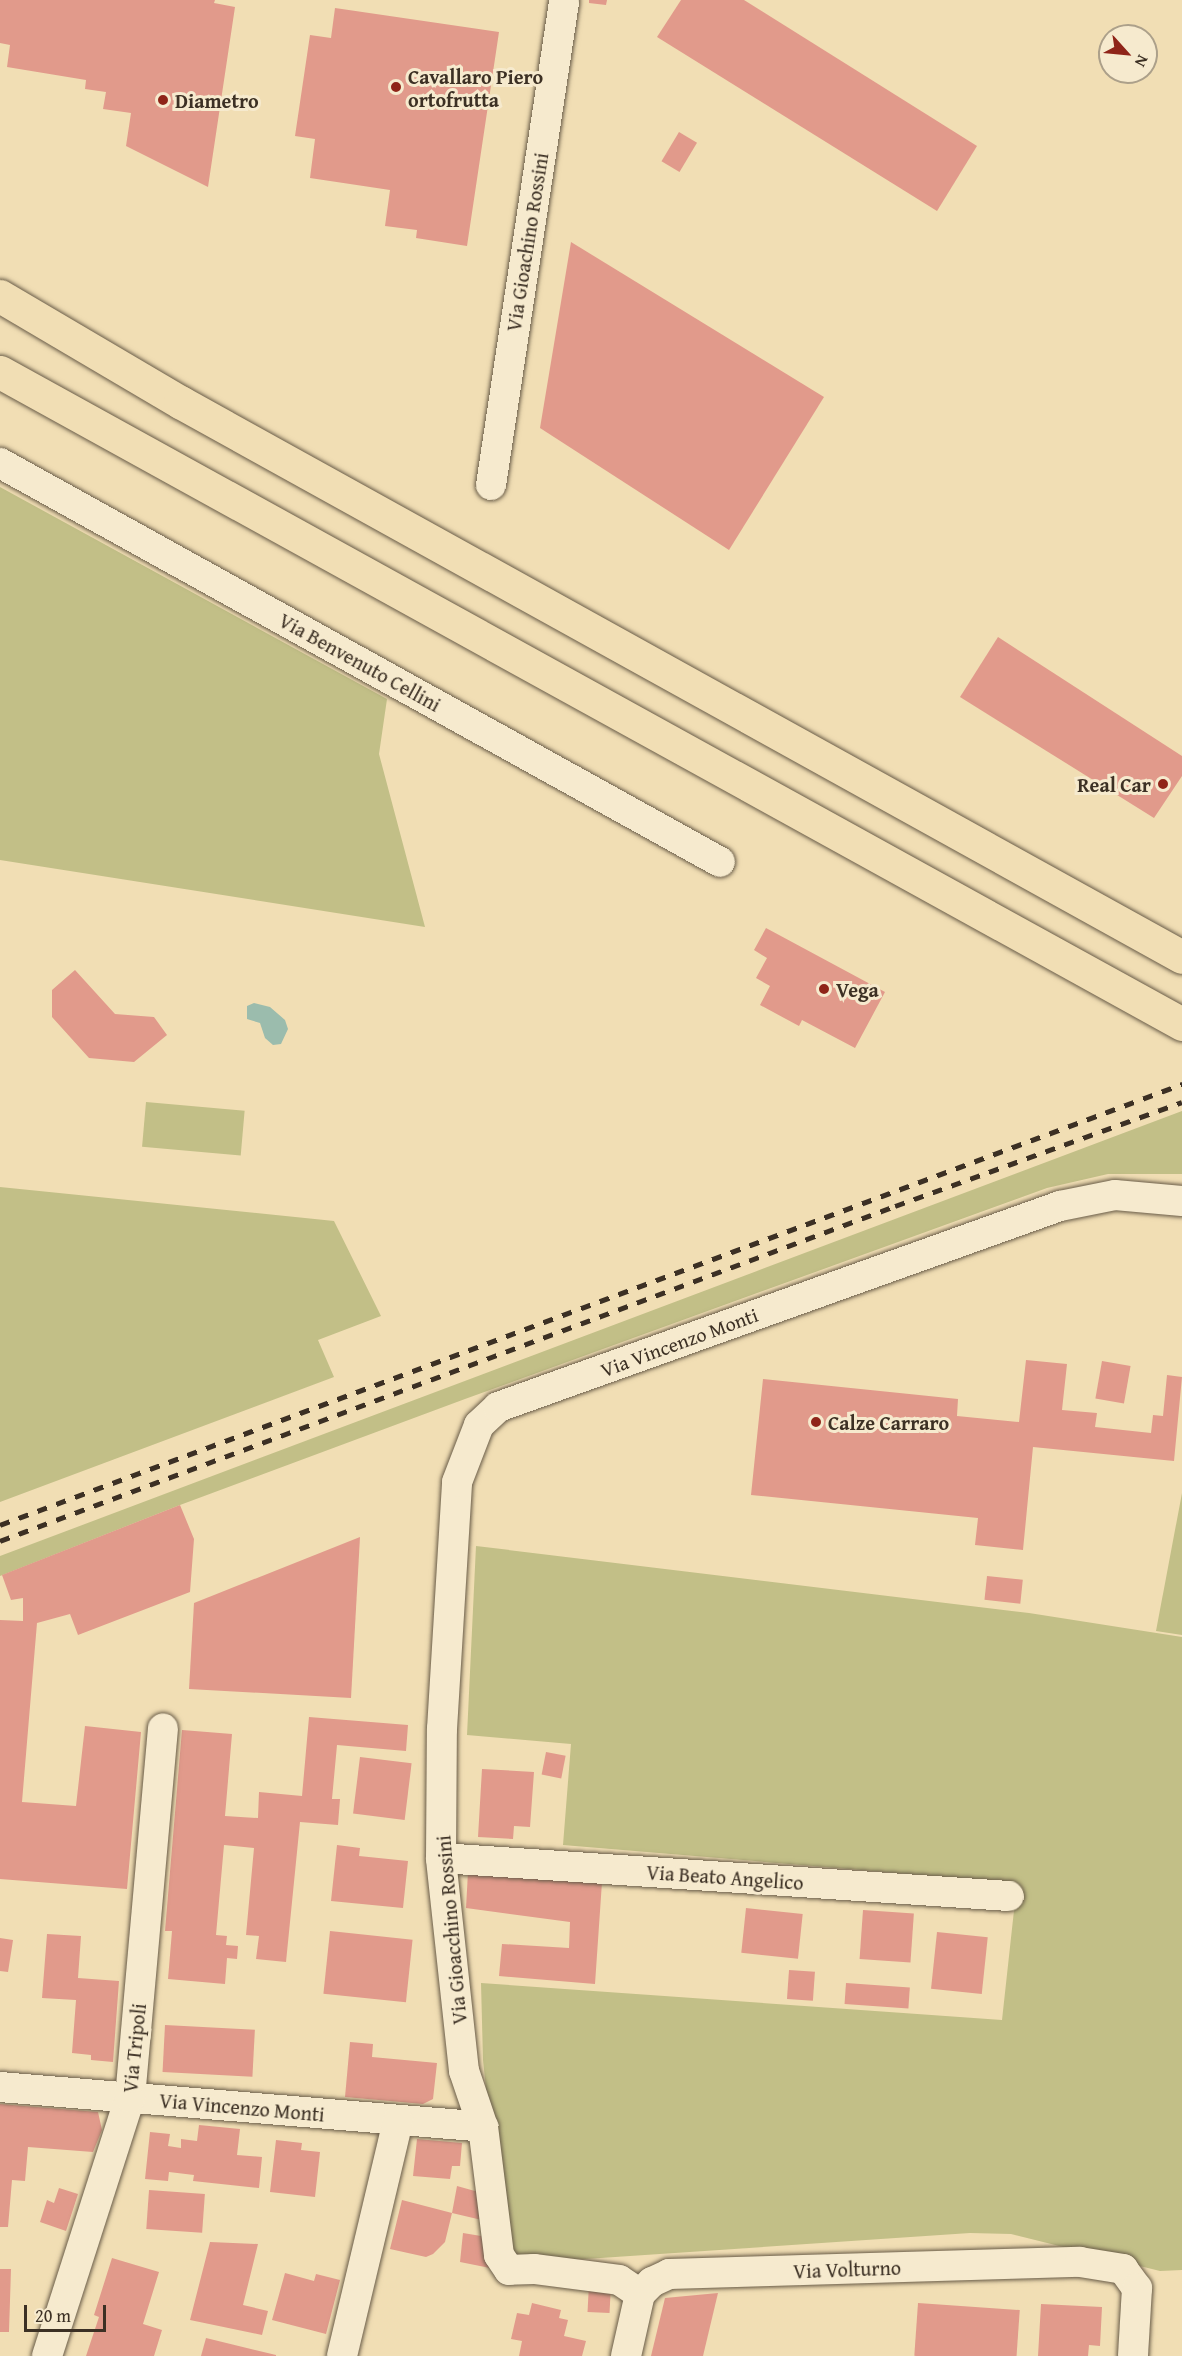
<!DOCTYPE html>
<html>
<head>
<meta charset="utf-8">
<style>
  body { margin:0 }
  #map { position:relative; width:1182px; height:2356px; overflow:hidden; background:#f1deb4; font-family:"Gentium Book Plus",serif }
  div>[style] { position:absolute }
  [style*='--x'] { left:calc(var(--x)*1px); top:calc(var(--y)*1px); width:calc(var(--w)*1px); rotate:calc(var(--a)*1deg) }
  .green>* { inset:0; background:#c2bf87; transform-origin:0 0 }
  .water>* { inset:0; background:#9bbcad }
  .building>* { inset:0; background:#e19a8b; transform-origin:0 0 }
  .roads { filter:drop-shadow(0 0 2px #695c48) drop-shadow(0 0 2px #695c48) }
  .street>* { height:30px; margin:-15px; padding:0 15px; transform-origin:15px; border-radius:15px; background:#f6eace }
  .highway>* { height:33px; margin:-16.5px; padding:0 16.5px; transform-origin:16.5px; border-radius:16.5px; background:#f1deb4 }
  .rail>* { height:4.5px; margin-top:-2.25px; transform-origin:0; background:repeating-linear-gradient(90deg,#3c3024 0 10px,transparent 0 20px) }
  .dots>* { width:16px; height:16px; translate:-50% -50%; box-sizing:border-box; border:3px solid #f6eace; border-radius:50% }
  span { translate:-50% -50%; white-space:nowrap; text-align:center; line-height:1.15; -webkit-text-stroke:6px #f6eace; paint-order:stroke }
  .poi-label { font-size:20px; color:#3c3024; font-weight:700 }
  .left { translate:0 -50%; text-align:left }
  .right { translate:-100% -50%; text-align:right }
  .street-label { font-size:20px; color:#3c3024 }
  .north { position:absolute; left:1098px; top:24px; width:60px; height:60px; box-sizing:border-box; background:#f6eace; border:2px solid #aca08a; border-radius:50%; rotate:117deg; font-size:16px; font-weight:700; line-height:24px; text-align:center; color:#3c3024 }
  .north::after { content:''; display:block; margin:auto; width:21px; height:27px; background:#8f2418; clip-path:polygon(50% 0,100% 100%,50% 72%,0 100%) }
  .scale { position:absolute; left:24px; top:2305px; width:82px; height:27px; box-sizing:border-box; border:3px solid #3c3024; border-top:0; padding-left:8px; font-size:18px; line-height:21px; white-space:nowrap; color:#3c3024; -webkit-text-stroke:4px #f6eace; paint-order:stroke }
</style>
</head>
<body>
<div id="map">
  <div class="green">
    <i style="clip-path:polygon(0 487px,387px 699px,379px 754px,425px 927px,0 860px)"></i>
    <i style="left:146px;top:1102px;width:99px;height:45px;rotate:5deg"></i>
    <i style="clip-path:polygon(1182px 1111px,1182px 1174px,1108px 1174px,1047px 1188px,465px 1399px,180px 1505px,0 1576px,0 1556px)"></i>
    <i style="clip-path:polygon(0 1187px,334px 1221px,381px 1316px,318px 1340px,334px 1377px,0 1502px)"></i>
    <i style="clip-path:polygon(1182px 1493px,1182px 1635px,1156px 1631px)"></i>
    <i style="clip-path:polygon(476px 1546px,1029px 1613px,1182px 1637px,1182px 2270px,1160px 2271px,1011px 2234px,970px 2233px,511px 2264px,490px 2126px,483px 2060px,481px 1983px,1002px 2020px,1017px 1883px,563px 1845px,571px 1744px,467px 1735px)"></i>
  </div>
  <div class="water">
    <i style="clip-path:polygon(254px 1003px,270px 1007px,285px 1020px,288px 1029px,281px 1044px,273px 1045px,265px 1038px,260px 1023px,247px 1019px,247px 1006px)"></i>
  </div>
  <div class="building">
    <i style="clip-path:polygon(0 0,215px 0,214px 3px,235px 7px,208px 187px,126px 146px,131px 113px,103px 109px,106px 92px,85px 89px,86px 80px,7px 67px,10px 45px,0 43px)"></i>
    <i style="clip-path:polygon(589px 0,607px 0,606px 5px,589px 3px)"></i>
    <i style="clip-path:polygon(681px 0,744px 0,977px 146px,937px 211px,657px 37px)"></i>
    <i style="clip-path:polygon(335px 8px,499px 32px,467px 246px,416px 238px,417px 230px,385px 226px,390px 190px,310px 178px,315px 139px,295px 136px,310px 35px,331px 38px)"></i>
    <i style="left:679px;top:132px;width:21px;height:34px;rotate:31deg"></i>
    <i style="clip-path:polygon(571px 242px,824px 397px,729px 550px,540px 428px)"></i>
    <i style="clip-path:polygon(998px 637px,1182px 756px,1182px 776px,1154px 818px,960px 697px)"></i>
    <i style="clip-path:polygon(766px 928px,885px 992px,855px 1048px,802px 1020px,799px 1026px,760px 1005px,770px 986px,756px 978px,767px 958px,754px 950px)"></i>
    <i style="clip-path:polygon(75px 970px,115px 1014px,154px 1017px,167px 1035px,134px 1062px,89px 1058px,52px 1017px,52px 990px)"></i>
    <i style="clip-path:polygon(1026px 1360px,1067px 1364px,1062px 1410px,1097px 1413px,1095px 1427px,1151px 1433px,1153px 1415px,1163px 1416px,1167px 1375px,1182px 1377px,1174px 1461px,1033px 1447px,1023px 1550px,975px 1545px,978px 1518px,751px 1495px,763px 1379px,958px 1399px,957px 1416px,1019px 1422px)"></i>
    <i style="left:1102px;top:1361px;width:29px;height:38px;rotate:10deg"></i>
    <i style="clip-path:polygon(180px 1505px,194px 1539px,190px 1592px,78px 1635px,70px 1614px,37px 1623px,22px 1802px,76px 1806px,85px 1726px,141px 1732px,127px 1889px,0 1879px,0 1620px,23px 1621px,23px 1598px,11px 1600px,2px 1575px)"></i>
    <i style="clip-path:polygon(360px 1537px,351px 1698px,189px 1689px,194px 1603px)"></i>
    <i style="left:987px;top:1576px;width:36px;height:24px;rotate:6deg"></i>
    <i style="clip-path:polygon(309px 1717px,408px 1725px,406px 1751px,337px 1745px,332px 1799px,340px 1799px,338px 1825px,300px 1822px,286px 1962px,256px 1959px,259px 1936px,246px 1935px,254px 1848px,224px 1845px,216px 1935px,227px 1936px,226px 1945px,238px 1946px,237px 1959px,227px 1958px,225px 1984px,168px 1979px,172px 1931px,165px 1931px,182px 1730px,232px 1734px,225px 1816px,258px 1818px,259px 1792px,302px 1796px)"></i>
    <i style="left:546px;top:1752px;width:20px;height:23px;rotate:11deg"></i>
    <i style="left:360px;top:1757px;width:52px;height:57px;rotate:7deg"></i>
    <i style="clip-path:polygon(482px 1769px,534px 1772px,530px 1827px,514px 1826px,513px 1839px,478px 1837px)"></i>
    <i style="clip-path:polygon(337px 1845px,360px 1848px,359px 1856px,408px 1861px,403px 1908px,331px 1901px)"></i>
    <i style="clip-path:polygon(468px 1872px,602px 1882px,595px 1984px,499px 1976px,502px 1944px,569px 1948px,570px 1922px,466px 1908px)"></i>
    <i style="left:746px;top:1908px;width:57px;height:45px;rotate:6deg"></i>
    <i style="left:863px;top:1910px;width:51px;height:49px;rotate:4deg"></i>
    <i style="left:330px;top:1931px;width:83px;height:63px;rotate:6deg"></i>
    <i style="left:937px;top:1932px;width:51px;height:57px;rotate:6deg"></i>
    <i style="clip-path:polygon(47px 1934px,81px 1936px,78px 1978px,119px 1981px,113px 2062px,91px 2060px,91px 2055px,72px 2053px,76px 2000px,42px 1998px)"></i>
    <i style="clip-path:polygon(0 1938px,13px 1940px,8px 1972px,0 1971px)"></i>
    <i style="left:789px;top:1970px;width:26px;height:29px;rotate:4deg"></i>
    <i style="left:846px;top:1983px;width:64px;height:21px;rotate:4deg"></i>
    <i style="left:165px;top:2025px;width:90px;height:47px;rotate:3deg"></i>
    <i style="clip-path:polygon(350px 2042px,373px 2044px,372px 2057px,437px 2063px,433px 2099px,423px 2104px,345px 2097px)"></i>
    <i style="clip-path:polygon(0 2104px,98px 2112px,102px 2130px,93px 2152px,28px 2147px,25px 2181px,12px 2180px,8px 2227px,0 2227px)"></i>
    <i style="clip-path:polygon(199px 2125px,240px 2129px,237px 2155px,262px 2157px,259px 2188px,193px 2181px,194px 2175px,169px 2172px,168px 2181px,145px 2179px,150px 2132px,170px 2134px,168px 2146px,181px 2148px,181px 2139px,197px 2141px)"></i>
    <i style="clip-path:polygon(417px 2139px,462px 2143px,460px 2166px,452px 2166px,450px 2179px,413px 2176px)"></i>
    <i style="clip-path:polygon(276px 2140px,302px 2143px,301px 2150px,320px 2152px,315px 2197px,270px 2192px)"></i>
    <i style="clip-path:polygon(457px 2186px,482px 2193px,486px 2221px,452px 2213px,445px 2242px,433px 2254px,426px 2257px,390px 2249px,402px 2200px,452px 2213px)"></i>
    <i style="clip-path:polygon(59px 2188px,78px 2194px,66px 2231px,40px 2222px,47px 2200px,54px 2203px)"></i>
    <i style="left:149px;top:2190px;width:56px;height:39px;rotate:4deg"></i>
    <i style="clip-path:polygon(463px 2233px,487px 2237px,490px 2268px,460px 2262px)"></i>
    <i style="clip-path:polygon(210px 2242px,258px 2244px,243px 2305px,268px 2311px,262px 2335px,190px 2320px)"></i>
    <i style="clip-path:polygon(112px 2258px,159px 2272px,143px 2324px,162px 2330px,154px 2356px,86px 2356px,99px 2317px,94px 2315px)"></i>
    <i style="clip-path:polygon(0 2269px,11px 2269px,9px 2332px,0 2332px)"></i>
    <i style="clip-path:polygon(285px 2273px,314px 2281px,316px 2274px,340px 2280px,326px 2334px,272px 2320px)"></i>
    <i style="left:589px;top:2284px;width:22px;height:28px;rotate:3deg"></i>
    <i style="clip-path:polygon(718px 2293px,703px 2356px,651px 2356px,665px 2298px)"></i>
    <i style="clip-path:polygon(532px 2303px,561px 2310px,559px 2318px,568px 2320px,564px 2336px,586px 2341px,582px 2356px,519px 2356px,522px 2341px,511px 2339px,517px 2313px,529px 2315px)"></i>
    <i style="left:918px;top:2303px;width:102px;height:53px;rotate:4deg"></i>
    <i style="clip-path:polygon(1041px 2304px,1102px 2307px,1100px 2346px,1089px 2345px,1088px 2356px,1038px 2356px)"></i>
    <i style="clip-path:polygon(206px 2338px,276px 2355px,276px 2356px,201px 2356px)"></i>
  </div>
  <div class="roads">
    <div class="street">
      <i style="--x:0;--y:463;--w:823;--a:28.99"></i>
      <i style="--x:491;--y:485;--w:490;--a:-81.4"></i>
      <i style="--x:441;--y:1858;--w:569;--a:3.83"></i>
      <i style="--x:0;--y:2087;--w:485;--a:4.7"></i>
      <i style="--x:640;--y:2294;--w:25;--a:-146"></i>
      <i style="--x:619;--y:2280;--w:86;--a:-172.6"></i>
      <i style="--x:534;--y:2269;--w:25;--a:178"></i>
      <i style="--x:509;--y:2270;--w:18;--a:-124"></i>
      <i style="--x:499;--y:2255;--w:129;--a:-97.1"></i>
      <i style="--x:483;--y:2127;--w:59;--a:-108.7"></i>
      <i style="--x:464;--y:2071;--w:214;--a:-96.2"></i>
      <i style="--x:441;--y:1858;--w:129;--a:-89.6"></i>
      <i style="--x:442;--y:1729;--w:247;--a:-86.5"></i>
      <i style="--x:457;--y:1482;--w:61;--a:-68.9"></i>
      <i style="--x:479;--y:1425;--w:26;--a:-43"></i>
      <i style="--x:498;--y:1407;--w:597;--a:-19.68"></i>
      <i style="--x:1060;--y:1206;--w:56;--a:-11.3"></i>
      <i style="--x:1115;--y:1195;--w:67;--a:5.1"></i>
      <i style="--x:47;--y:2356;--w:271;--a:-72.2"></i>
      <i style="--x:130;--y:2098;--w:371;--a:-84.9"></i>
      <i style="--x:342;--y:2356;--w:242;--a:-76.6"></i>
      <i style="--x:626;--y:2356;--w:64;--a:-77.3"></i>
      <i style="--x:640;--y:2294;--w:17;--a:-45"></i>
      <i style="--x:652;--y:2282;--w:19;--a:-25"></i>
      <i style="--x:669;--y:2274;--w:411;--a:-1.7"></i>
      <i style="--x:1080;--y:2262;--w:44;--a:9.2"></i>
      <i style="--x:1123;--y:2269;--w:24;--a:54"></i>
      <i style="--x:1137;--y:2288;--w:68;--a:93.4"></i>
    </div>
    <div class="highway">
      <i style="--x:0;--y:296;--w:209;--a:30.5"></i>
      <i style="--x:180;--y:402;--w:1145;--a:28.98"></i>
      <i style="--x:0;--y:372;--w:1350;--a:28.88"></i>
    </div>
  </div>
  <div class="rail">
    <i style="--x:0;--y:1525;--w:1262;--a:-20.46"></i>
    <i style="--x:0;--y:1541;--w:956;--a:-20.52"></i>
    <i style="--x:895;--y:1206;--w:305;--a:-19.9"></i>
  </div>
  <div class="dots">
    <i style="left:396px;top:87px;background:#8f2418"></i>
    <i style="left:163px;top:100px;background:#8f2418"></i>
    <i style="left:1163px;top:784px;background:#8f2418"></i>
    <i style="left:824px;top:989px;background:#8f2418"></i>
    <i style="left:816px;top:1422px;background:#8f2418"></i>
  </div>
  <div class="poi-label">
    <span class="left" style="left:408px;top:88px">Cavallaro Piero<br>ortofrutta</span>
    <span class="left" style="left:175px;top:100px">Diametro</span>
    <span class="right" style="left:1151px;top:784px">Real Car</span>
    <span class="left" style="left:836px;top:989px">Vega</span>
    <span class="left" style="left:828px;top:1422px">Calze Carraro</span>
  </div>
  <div class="street-label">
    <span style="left:527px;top:242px;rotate:-81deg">Via Gioachino Rossini</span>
    <span style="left:360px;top:662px;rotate:29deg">Via Benvenuto Cellini</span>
    <span style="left:679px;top:1342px;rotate:-20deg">Via Vincenzo Monti</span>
    <span style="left:725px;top:1877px;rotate:4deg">Via Beato Angelico</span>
    <span style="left:451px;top:1930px;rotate:-95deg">Via Gioacchino Rossini</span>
    <span style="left:134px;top:2048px;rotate:-84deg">Via Tripoli</span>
    <span style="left:242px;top:2107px;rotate:5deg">Via Vincenzo Monti</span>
    <span style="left:847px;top:2269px;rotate:-2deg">Via Volturno</span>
  </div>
  <div class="north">N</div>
  <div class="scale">20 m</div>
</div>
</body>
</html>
